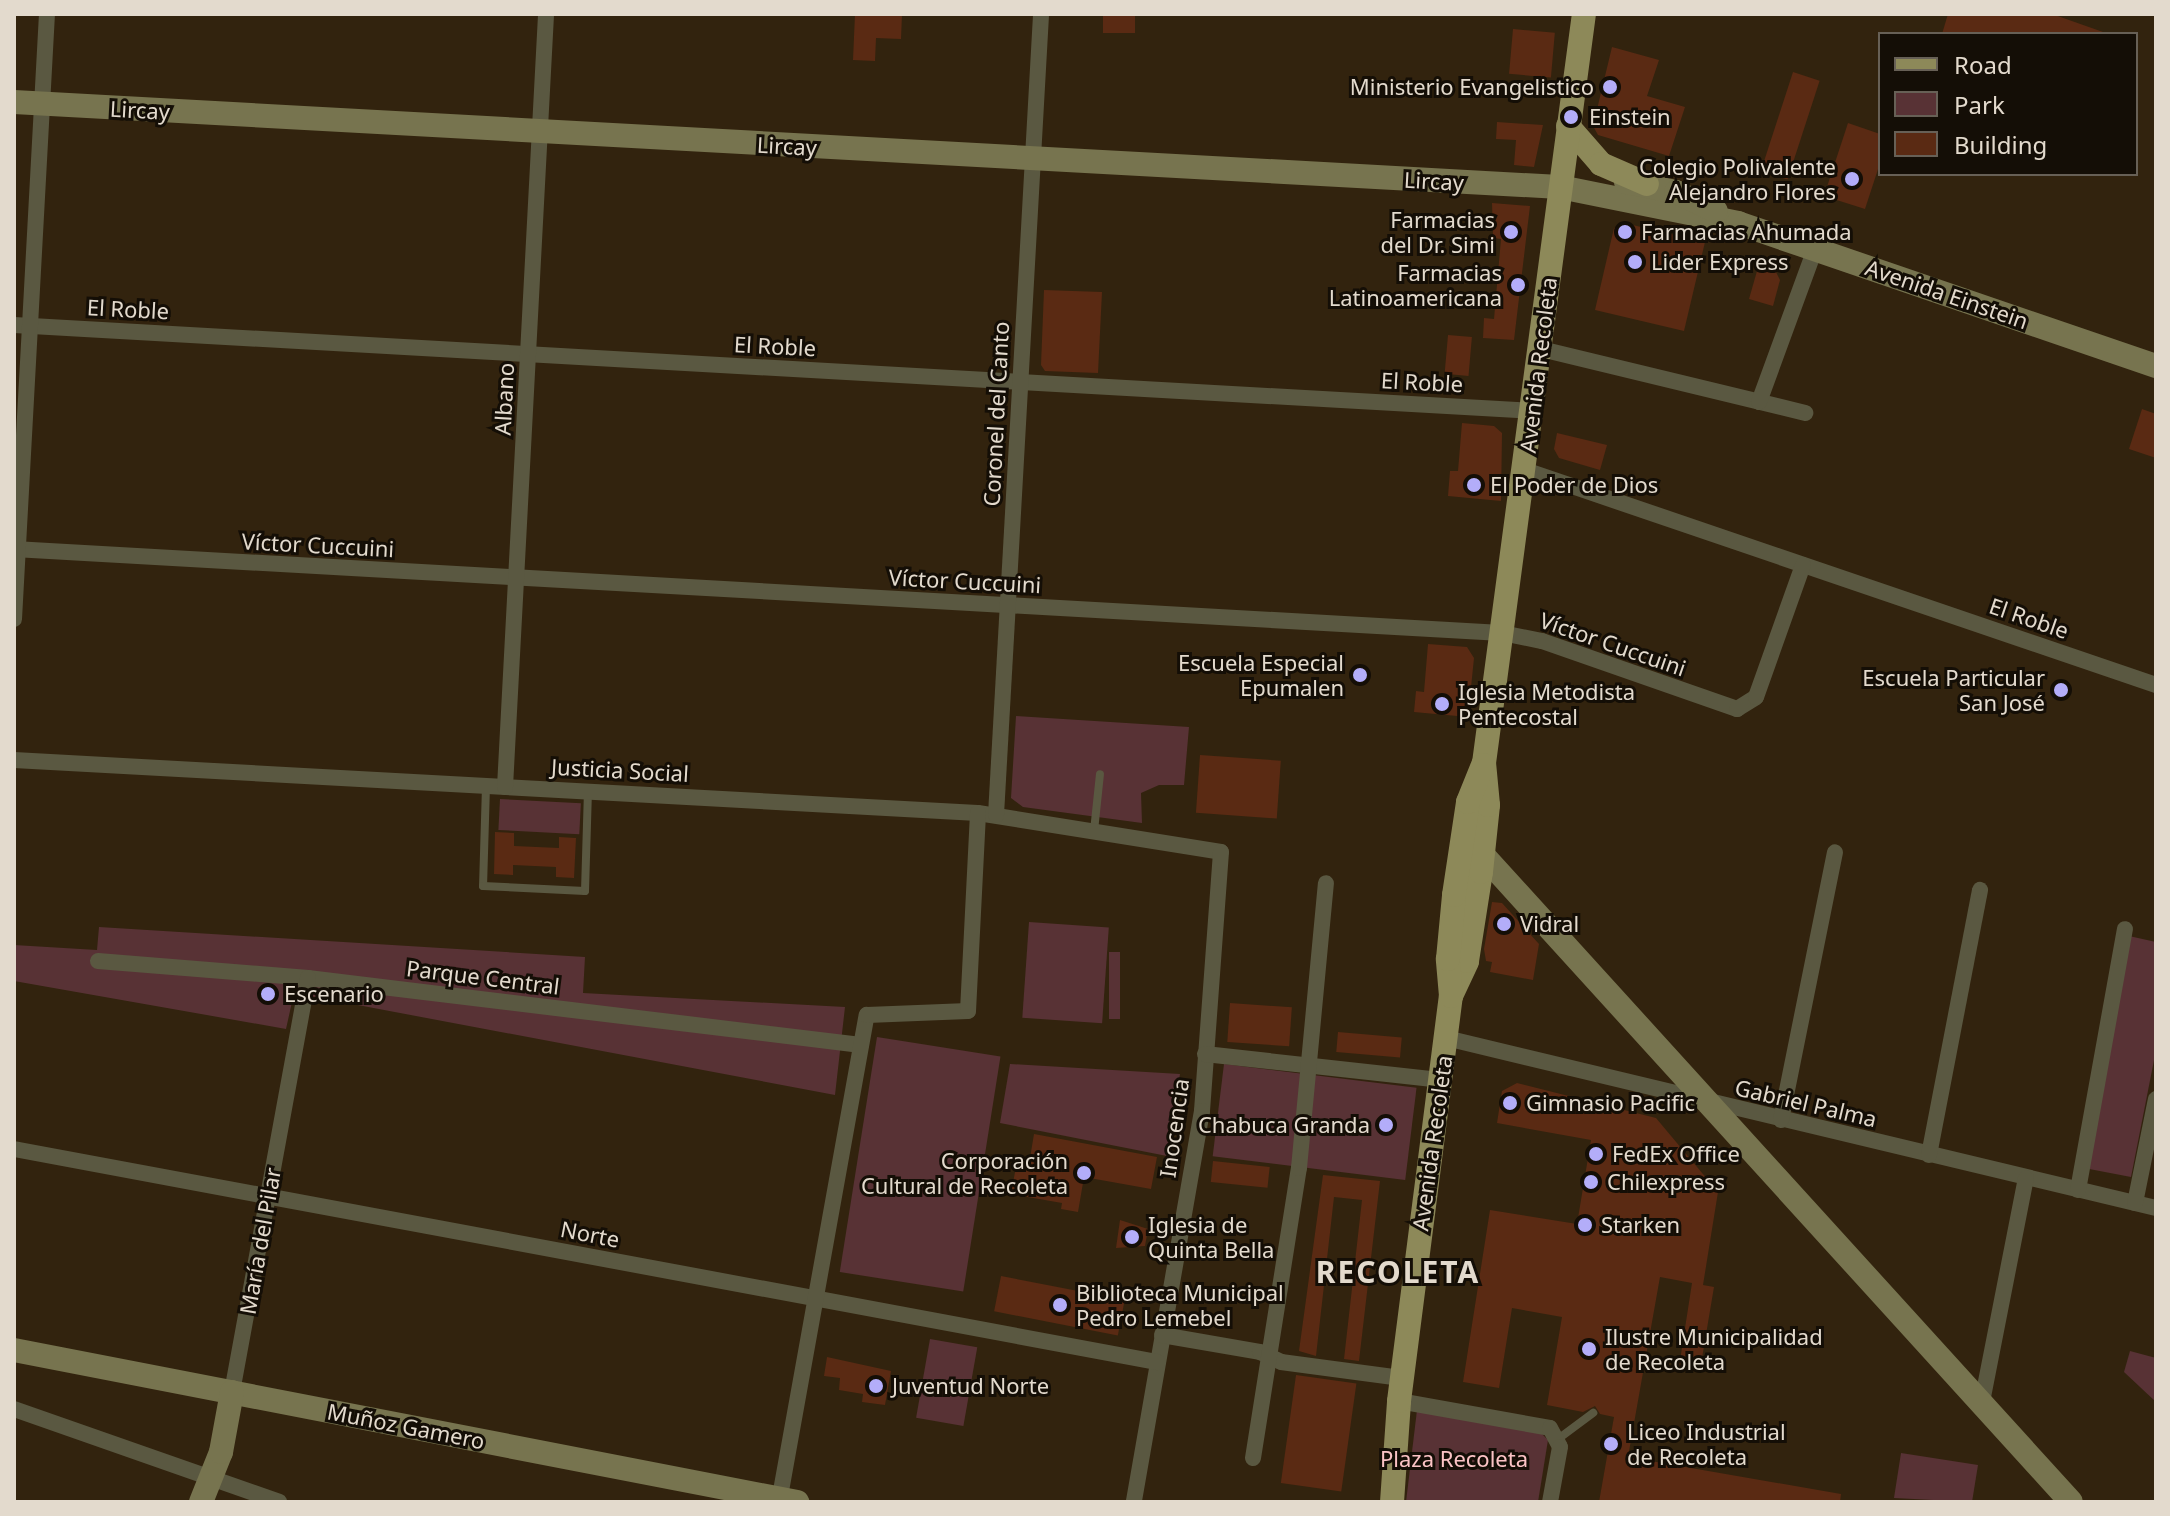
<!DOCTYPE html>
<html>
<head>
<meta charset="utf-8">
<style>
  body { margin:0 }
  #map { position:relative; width:2170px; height:1516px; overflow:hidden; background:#32230e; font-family:"Noto Sans",sans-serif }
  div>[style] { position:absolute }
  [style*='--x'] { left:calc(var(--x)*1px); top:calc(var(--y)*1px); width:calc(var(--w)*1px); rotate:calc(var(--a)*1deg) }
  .green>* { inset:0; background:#583235; transform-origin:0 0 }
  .building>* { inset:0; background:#5a2a13; transform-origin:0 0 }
  .lane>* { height:8px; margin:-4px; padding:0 4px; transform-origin:4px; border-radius:4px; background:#5a5841 }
  .street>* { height:16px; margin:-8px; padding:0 8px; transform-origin:8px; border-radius:8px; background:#5a5841 }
  .secondary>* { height:24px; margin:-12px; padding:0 12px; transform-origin:12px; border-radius:12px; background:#77744f }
  .primary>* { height:24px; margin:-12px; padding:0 12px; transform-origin:12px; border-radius:12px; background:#8d8959 }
  .dots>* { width:22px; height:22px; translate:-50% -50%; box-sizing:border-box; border:4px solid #140e06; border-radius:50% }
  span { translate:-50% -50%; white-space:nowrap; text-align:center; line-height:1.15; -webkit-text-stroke:6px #140e06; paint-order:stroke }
  .poi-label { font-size:22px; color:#e3dacd }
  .right { translate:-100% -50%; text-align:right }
  .left { translate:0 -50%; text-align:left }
  .street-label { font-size:22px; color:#e3dacd }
  .park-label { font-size:22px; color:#fbc3c5 }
  .district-label { font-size:30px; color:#e3dacd; font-weight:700; letter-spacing:2px }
  .frame { position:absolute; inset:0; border:16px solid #e3dacd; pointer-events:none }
  .legend { position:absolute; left:1878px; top:32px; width:260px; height:144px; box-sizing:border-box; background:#140e06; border:2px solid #676056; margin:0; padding:10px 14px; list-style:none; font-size:24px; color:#e3dacd }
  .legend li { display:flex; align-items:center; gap:16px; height:40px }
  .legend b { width:40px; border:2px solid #676056 }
</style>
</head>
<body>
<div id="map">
  <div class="green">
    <i style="clip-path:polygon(1016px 716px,1189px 727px,1184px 785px,1159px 785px,1141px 793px,1142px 823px,1023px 807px,1011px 798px)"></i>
    <i style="left:500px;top:799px;width:81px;height:31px;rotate:3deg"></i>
    <i style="left:1029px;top:922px;width:80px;height:96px;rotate:4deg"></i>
    <i style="clip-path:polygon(99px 927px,585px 957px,583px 993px,845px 1007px,835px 1095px,294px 993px,286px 1029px,14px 981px,14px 945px,97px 950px)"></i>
    <i style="clip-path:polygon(2129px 936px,2156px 942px,2156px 1050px,2131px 1177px,2084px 1168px)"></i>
    <i style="left:1109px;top:952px;width:11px;height:67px"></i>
    <i style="left:877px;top:1037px;width:125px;height:238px;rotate:9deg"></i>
    <i style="clip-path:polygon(1010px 1064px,1180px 1074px,1167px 1156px,1000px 1123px)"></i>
    <i style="left:1224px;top:1064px;width:194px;height:93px;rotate:7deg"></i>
    <i style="left:930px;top:1339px;width:48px;height:80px;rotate:10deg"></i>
    <i style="clip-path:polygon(2130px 1351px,2156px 1358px,2156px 1402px,2124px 1372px)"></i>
    <i style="clip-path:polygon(1417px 1410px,1539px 1431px,1548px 1440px,1538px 1502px,1406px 1502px)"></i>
    <i style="clip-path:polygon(1901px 1453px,1978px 1465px,1972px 1502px,1894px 1498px)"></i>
  </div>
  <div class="building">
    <i style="clip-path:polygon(855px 14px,902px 14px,901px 39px,876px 38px,875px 61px,853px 60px)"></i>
    <i style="left:1103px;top:14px;width:32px;height:19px"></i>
    <i style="clip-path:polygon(1948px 14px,2052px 14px,2103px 32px,1942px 34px)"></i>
    <i style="left:1513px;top:29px;width:42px;height:45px;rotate:5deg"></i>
    <i style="clip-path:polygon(1612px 47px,1659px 60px,1647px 96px,1685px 107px,1669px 156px,1598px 135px,1593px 126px)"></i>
    <i style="left:1793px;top:72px;width:28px;height:104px;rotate:18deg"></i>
    <i style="clip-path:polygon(1497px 122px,1543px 125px,1534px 167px,1514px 165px,1516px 140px,1496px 139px)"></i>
    <i style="clip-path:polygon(1848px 123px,1880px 134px,1880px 163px,1865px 209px,1824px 196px)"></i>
    <i style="clip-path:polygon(1492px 203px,1530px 206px,1514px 340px,1483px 338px,1484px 318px,1494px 319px,1501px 239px,1493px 238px)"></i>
    <i style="clip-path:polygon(1624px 223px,1705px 242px,1684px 331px,1595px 310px,1614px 228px)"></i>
    <i style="clip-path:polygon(1759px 264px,1774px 268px,1780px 280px,1773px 306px,1749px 299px)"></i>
    <i style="clip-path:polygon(1044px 290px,1102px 292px,1098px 373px,1045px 371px,1041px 365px)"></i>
    <i style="left:1448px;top:335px;width:24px;height:39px;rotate:5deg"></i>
    <i style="clip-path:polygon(2142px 409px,2156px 414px,2156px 458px,2129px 449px)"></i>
    <i style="clip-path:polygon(1462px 423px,1494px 426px,1502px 433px,1501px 501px,1448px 496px,1450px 471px,1458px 471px)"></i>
    <i style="clip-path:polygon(1557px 433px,1607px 445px,1600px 470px,1559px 458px,1554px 449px)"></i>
    <i style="clip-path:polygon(1428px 644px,1467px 647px,1474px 658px,1468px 717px,1414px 712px,1416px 691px,1424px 692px)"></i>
    <i style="left:1200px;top:755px;width:81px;height:58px;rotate:4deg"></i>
    <i style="clip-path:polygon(495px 832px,514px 833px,514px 846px,559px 848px,559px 837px,576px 838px,574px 878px,556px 877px,556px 867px,513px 865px,513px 875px,494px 874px)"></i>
    <i style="clip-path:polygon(1492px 902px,1502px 903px,1539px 944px,1533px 980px,1490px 972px,1492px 962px,1486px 961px,1484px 949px)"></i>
    <i style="left:1230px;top:1003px;width:62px;height:39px;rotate:4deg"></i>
    <i style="left:1338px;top:1032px;width:64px;height:20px;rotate:5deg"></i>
    <i style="clip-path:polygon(1517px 1083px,1656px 1118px,1718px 1192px,1703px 1285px,1714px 1287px,1700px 1370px,1679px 1367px,1692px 1283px,1660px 1277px,1628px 1457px,1841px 1494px,1840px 1502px,1599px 1502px,1614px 1417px,1600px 1414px,1595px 1406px,1583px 1412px,1547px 1405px,1562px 1317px,1512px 1308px,1499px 1388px,1463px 1382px,1490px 1210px,1577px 1224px,1591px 1140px,1497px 1123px,1502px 1091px)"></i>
    <i style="clip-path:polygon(1034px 1134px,1157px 1157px,1151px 1189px,1084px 1177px,1078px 1212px,1061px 1209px,1062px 1203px,1011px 1194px,1017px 1161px,1029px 1164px)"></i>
    <i style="left:1213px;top:1161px;width:57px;height:21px;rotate:6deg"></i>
    <i style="clip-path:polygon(1323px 1175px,1380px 1181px,1359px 1361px,1344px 1359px,1362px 1200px,1334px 1197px,1316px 1356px,1299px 1351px)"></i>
    <i style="clip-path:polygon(1120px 1220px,1148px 1229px,1145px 1246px,1116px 1248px)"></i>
    <i style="left:1001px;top:1276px;width:126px;height:36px;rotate:11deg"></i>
    <i style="clip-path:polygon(827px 1357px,891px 1371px,885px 1405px,862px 1402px,863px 1394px,839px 1390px,840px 1378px,824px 1376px)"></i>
    <i style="left:1296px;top:1375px;width:61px;height:109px;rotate:8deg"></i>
  </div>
  <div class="lane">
    <i style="--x:486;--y:786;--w:100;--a:91.7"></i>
    <i style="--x:483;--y:886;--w:102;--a:2.8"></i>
    <i style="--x:585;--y:891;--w:100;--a:-88.3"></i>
    <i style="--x:1094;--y:831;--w:57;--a:-84"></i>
    <i style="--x:1558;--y:1439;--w:44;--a:-36.6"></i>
  </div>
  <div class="street">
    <i style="--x:14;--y:325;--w:1521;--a:3.24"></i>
    <i style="--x:1541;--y:349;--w:272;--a:13.6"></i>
    <i style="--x:1759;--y:402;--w:163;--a:-69.9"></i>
    <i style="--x:1525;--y:470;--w:667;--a:18.82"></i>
    <i style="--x:14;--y:549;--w:1490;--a:3.23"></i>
    <i style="--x:1502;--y:633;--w:41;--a:11.3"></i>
    <i style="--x:1542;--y:641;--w:207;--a:19.2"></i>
    <i style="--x:1737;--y:709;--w:22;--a:-32"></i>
    <i style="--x:1756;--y:697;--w:140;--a:-70.4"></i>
    <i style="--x:14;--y:619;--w:606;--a:-86.88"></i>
    <i style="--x:14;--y:760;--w:965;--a:3.15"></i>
    <i style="--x:978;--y:813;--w:246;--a:9.1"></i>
    <i style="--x:1221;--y:852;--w:260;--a:94.2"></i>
    <i style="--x:1202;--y:1111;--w:397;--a:99.9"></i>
    <i style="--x:505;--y:787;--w:774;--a:-86.96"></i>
    <i style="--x:996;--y:815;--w:802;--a:-86.78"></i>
    <i style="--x:98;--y:961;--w:211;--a:4.6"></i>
    <i style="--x:308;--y:978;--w:557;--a:6.91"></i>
    <i style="--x:1446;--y:1038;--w:730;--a:13.47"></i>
    <i style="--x:1205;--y:1054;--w:236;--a:6.3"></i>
    <i style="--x:1781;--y:1120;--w:273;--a:-78.6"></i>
    <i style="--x:14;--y:1149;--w:1163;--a:10.56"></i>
    <i style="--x:1929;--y:1155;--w:270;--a:-79.1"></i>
    <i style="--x:2078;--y:1190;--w:265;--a:-79.8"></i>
    <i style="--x:2135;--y:1203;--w:106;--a:-78.6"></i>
    <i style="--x:1162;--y:1335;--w:99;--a:9.8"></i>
    <i style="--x:1260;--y:1352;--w:23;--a:25"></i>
    <i style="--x:1281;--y:1362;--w:121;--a:7.6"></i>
    <i style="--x:232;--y:1392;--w:421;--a:-79.6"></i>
    <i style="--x:1399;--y:1401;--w:153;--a:10.1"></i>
    <i style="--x:1550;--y:1428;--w:21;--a:62"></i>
    <i style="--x:1560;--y:1447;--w:56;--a:100.3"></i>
    <i style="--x:1982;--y:1402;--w:228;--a:-78.9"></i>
    <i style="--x:14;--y:1409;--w:281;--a:19.3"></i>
    <i style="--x:1253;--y:1458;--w:294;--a:-81"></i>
    <i style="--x:1299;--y:1168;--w:286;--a:-84.6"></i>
    <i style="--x:779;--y:1502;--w:495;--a:-79.8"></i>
    <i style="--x:867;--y:1015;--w:101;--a:-2.3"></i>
    <i style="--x:968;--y:1011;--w:198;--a:-87.1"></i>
  </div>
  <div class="secondary">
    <i style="--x:14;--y:102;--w:1548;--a:3.15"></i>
    <i style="--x:1560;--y:187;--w:182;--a:11.4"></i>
    <i style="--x:1738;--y:223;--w:442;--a:18.9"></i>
    <i style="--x:1626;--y:182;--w:51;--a:11.3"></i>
    <i style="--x:1676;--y:192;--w:44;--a:25.4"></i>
    <i style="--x:1473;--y:844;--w:889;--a:47.73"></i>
    <i style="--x:14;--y:1350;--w:798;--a:10.99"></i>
    <i style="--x:201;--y:1502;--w:54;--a:-68.2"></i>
    <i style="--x:221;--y:1452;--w:61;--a:-79.6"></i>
  </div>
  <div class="primary">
    <i style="--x:1568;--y:126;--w:50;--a:49"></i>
    <i style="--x:1601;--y:164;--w:50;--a:23.5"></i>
    <i style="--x:1451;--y:996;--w:38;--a:-65"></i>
    <i style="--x:1467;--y:961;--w:90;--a:-81.1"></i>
    <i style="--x:1481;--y:872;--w:67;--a:-84"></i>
    <i style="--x:1488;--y:805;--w:42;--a:-95.4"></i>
    <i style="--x:1484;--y:763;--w:756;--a:-82.4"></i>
    <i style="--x:1392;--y:1502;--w:101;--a:-86"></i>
    <i style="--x:1399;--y:1401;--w:408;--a:-82.7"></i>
    <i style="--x:1451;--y:996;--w:37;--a:-95"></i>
    <i style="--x:1448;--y:959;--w:64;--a:-84.6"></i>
    <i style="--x:1454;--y:895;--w:94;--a:-81.4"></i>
    <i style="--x:1468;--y:802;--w:40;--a:-68"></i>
  </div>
  <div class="dots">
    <i style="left:1610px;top:87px;background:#b3adf9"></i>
    <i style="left:1571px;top:117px;background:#b3adf9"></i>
    <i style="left:1852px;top:179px;background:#b3adf9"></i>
    <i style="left:1511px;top:232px;background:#b3adf9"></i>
    <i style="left:1625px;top:232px;background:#b3adf9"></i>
    <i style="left:1635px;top:262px;background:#b3adf9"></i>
    <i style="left:1518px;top:285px;background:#b3adf9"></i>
    <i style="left:1474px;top:485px;background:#b3adf9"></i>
    <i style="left:1360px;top:675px;background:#b3adf9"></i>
    <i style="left:2061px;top:690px;background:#b3adf9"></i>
    <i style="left:1442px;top:704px;background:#b3adf9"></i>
    <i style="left:1504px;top:924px;background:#b3adf9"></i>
    <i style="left:268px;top:994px;background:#b3adf9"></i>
    <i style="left:1510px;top:1103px;background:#b3adf9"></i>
    <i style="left:1386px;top:1125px;background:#b3adf9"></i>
    <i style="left:1596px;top:1154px;background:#b3adf9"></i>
    <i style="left:1084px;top:1173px;background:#b3adf9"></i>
    <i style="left:1591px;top:1182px;background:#b3adf9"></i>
    <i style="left:1585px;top:1225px;background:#b3adf9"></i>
    <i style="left:1132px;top:1237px;background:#b3adf9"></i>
    <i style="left:1060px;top:1305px;background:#b3adf9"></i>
    <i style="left:1589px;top:1349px;background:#b3adf9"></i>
    <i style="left:876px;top:1386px;background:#b3adf9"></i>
    <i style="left:1611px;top:1444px;background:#b3adf9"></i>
  </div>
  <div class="poi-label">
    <span class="right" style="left:1594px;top:87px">Ministerio Evangelistico</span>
    <span class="left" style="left:1589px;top:117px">Einstein</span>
    <span class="right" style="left:1836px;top:179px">Colegio Polivalente<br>Alejandro Flores</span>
    <span class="right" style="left:1495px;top:232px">Farmacias<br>del Dr. Simi</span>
    <span class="left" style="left:1641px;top:232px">Farmacias Ahumada</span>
    <span class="left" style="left:1651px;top:262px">Lider Express</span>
    <span class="right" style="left:1502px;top:285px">Farmacias<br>Latinoamericana</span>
    <span class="left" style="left:1490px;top:485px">El Poder de Dios</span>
    <span class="right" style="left:1344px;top:675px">Escuela Especial<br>Epumalen</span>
    <span class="right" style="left:2045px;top:690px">Escuela Particular<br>San José</span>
    <span class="left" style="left:1458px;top:704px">Iglesia Metodista<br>Pentecostal</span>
    <span class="left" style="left:1520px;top:924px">Vidral</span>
    <span class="left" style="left:284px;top:994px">Escenario</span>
    <span class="left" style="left:1526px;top:1103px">Gimnasio Pacific</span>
    <span class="right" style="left:1370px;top:1125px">Chabuca Granda</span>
    <span class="left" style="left:1612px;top:1154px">FedEx Office</span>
    <span class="right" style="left:1068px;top:1173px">Corporación<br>Cultural de Recoleta</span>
    <span class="left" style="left:1607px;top:1182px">Chilexpress</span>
    <span class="left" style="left:1148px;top:1237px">Iglesia de<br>Quinta Bella</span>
    <span class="left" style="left:1601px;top:1225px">Starken</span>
    <span class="left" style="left:1076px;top:1305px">Biblioteca Municipal<br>Pedro Lemebel</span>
    <span class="left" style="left:1605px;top:1349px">Ilustre Municipalidad<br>de Recoleta</span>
    <span class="left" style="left:892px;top:1386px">Juventud Norte</span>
    <span class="left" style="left:1627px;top:1444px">Liceo Industrial<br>de Recoleta</span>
  </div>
  <div class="street-label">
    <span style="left:140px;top:110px;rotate:3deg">Lircay</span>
    <span style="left:787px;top:146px;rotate:3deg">Lircay</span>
    <span style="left:1434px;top:181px;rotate:3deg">Lircay</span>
    <span style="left:1947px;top:294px;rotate:19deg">Avenida Einstein</span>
    <span style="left:128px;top:309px;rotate:3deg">El Roble</span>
    <span style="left:775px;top:346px;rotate:3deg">El Roble</span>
    <span style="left:1538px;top:365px;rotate:-83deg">Avenida Recoleta</span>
    <span style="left:1422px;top:382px;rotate:3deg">El Roble</span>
    <span style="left:504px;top:399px;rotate:-87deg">Albano</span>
    <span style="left:996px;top:414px;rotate:-87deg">Coronel del Canto</span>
    <span style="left:318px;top:545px;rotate:3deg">Víctor Cuccuini</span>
    <span style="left:965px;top:581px;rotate:3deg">Víctor Cuccuini</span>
    <span style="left:2029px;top:618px;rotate:19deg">El Roble</span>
    <span style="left:1613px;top:644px;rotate:19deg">Víctor Cuccuini</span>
    <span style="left:620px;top:770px;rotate:3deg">Justicia Social</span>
    <span style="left:483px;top:977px;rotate:7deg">Parque Central</span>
    <span style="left:1806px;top:1103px;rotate:13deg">Gabriel Palma</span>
    <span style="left:1174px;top:1128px;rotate:-82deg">Inocencia</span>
    <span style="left:1432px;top:1143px;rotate:-82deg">Avenida Recoleta</span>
    <span style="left:590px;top:1234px;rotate:11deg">Norte</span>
    <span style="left:260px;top:1241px;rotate:-80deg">María del Pilar</span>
    <span style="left:406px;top:1426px;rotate:11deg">Muñoz Gamero</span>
  </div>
  <div class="park-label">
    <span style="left:1454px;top:1459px">Plaza Recoleta</span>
  </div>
  <div class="district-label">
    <span style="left:1398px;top:1272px">RECOLETA</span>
  </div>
  <div class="frame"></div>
  <ul class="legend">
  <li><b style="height:10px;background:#8d8959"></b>Road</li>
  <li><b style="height:22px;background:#583235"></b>Park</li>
  <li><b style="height:22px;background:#5a2a13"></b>Building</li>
  </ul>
</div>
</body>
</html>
